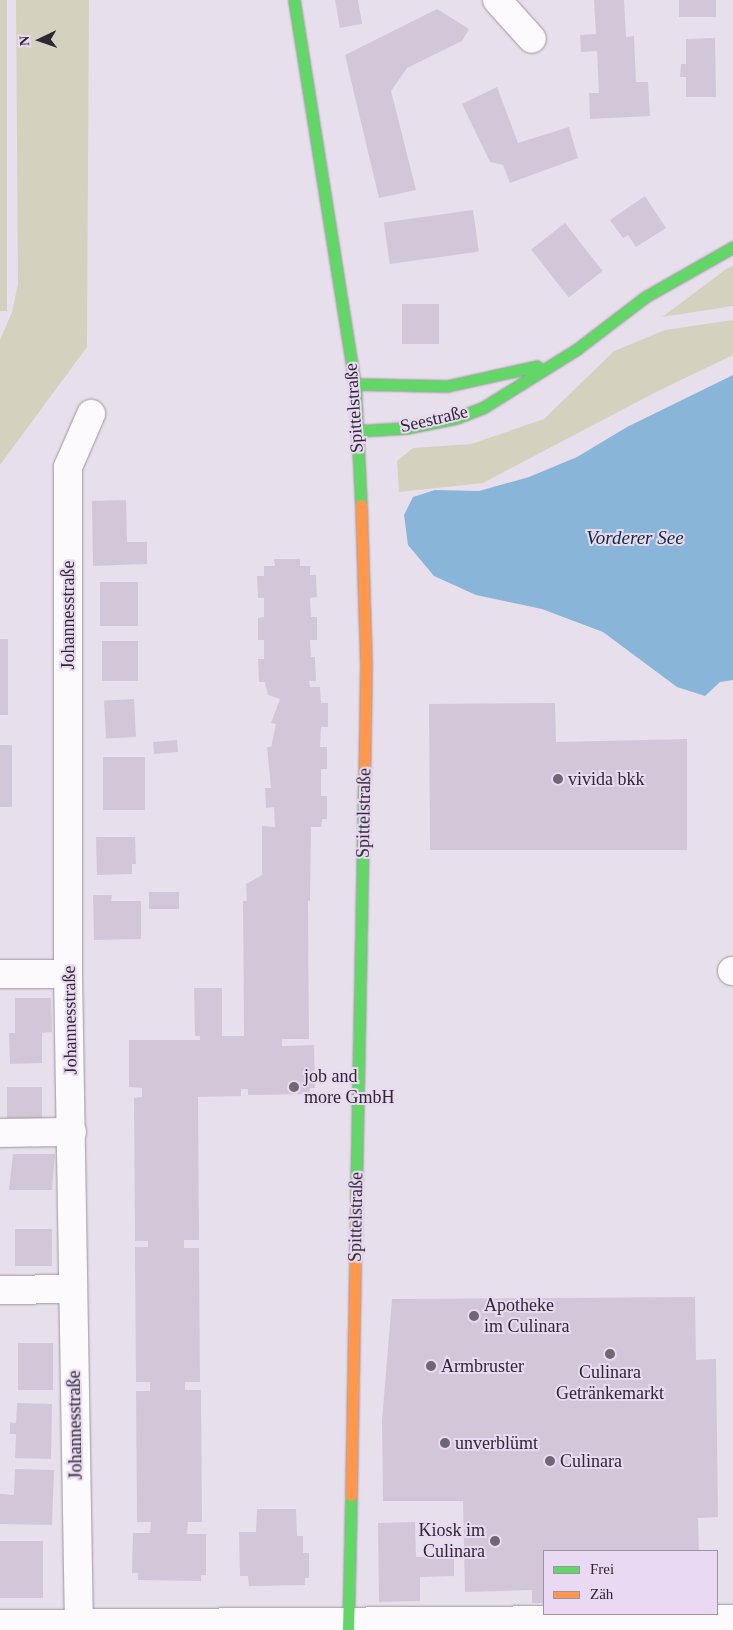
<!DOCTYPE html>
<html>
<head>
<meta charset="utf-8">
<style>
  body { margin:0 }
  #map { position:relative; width:733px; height:1630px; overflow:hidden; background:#e8dfec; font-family:"Times New Roman",serif }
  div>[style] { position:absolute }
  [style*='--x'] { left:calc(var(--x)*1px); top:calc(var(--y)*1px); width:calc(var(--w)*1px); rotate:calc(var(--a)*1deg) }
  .green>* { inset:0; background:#d4d2be; transform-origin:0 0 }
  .water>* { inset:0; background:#89b6d8 }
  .building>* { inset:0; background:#d2c7d8; transform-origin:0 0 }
  .roads { filter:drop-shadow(0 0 1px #9c959f) drop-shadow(0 0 1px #9c959f) }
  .street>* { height:28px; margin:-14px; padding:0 14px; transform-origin:14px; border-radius:14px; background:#fcfafc }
  .fast>* { height:11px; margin:-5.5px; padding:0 5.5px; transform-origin:5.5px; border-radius:5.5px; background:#63d668 }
  .slow>* { height:11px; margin:-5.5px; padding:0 5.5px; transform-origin:5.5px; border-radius:5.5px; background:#ff974d }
  .dots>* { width:14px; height:14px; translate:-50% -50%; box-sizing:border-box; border:2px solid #e9d9f2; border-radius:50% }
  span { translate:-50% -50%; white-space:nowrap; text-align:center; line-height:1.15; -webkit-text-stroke:4px #e9d9f2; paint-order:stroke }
  .street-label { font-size:18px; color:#2d2831 }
  .poi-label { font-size:18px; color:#2d2831 }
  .left { translate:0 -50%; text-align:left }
  .right { translate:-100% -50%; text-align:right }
  .water-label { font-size:19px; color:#0c2c3e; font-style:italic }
  .legend { position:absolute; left:543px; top:1550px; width:175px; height:65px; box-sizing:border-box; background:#e9d9f2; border:1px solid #9e92a5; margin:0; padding:6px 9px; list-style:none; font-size:15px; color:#2d2831 }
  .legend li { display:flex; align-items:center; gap:10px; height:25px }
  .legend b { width:25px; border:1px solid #9e92a5 }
  .north { position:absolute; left:15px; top:15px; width:50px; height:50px; -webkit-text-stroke:4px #e9d9f2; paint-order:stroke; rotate:267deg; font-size:14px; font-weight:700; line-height:20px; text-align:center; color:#2d2831 }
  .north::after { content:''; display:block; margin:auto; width:18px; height:22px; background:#2d2831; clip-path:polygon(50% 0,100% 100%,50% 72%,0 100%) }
</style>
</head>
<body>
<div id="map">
  <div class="green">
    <i style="left:0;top:0;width:7px;height:311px"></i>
    <i style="clip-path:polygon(16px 0,89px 0,87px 347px,0 465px,0 340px,12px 312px,18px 284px)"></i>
    <i style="clip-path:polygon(733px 266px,733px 306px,662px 317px,726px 269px)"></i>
    <i style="clip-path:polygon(733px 320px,733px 355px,658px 391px,483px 483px,399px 492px,397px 461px,413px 448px,471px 444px,544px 419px,614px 351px,665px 330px)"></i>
  </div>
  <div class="water">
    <i style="clip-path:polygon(733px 375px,733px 680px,720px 682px,705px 696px,677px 687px,603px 632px,542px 609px,476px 595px,434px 576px,408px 545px,404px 515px,413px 497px,435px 490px,479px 491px,529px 477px,577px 457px,627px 427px)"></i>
  </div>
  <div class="building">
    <i style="clip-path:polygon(335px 0,358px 0,362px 24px,340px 28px)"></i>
    <i style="clip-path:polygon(594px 0,624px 0,626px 37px,634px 36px,636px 82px,648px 82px,650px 116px,590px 119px,589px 93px,599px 93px,597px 51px,581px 52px,580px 35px,596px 34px)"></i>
    <i style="left:679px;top:0;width:37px;height:17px"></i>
    <i style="clip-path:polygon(437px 9px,469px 29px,462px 41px,407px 68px,391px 91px,416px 190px,379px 198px,345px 55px)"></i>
    <i style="clip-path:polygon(715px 38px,716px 97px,686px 97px,686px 77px,680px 77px,681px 64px,686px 64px,686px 39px)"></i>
    <i style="clip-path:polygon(497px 87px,518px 143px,569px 127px,578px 158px,510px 183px,503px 165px,490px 162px,462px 104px)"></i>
    <i style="clip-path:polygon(645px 196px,666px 228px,636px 247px,628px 235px,623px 238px,610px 220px)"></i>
    <i style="left:473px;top:210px;width:42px;height:90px;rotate:82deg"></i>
    <i style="left:565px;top:223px;width:61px;height:43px;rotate:52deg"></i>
    <i style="left:402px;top:304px;width:37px;height:40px"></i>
    <i style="clip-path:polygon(126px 500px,127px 542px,147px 542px,147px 564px,93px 566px,92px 501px)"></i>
    <i style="clip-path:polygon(274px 559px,300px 559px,300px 566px,310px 566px,310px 575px,316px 575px,317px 597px,310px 598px,311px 617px,317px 617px,317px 640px,310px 640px,311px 657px,315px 657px,316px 681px,309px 681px,310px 687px,320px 687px,321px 703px,328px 703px,328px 727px,321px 727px,320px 747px,327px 747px,327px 769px,321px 769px,321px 796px,327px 796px,327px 819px,322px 819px,321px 827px,311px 827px,310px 901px,308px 900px,309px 1039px,282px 1039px,282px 1046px,314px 1045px,315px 1088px,310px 1088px,310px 1094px,248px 1095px,248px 1089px,241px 1089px,241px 1096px,198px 1097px,199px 1240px,184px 1240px,184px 1248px,199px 1248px,200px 1382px,185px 1382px,185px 1390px,201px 1390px,202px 1522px,188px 1522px,187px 1534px,206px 1534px,206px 1575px,201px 1575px,201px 1581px,138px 1580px,138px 1573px,132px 1573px,133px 1533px,150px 1533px,151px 1522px,137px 1522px,136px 1391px,150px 1391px,150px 1382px,136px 1382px,135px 1247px,148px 1247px,148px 1241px,135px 1241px,134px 1098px,142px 1097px,142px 1088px,129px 1087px,129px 1040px,200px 1040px,200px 1036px,195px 1036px,194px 988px,222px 988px,222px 1036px,244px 1036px,243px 901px,247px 901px,246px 884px,262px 875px,262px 826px,275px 827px,274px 807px,266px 808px,265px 788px,271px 788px,267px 747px,271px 747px,276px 724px,271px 723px,280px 699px,268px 695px,265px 682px,259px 682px,258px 659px,264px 659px,264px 640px,258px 640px,258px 618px,264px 617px,264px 598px,258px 598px,257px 576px,264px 576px,264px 566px,275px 566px)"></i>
    <i style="left:100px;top:582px;width:38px;height:44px"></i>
    <i style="left:0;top:639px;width:8px;height:76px"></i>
    <i style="left:102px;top:641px;width:36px;height:40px"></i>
    <i style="left:134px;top:699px;width:38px;height:30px;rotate:87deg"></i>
    <i style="clip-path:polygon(555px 703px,556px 742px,687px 739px,687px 850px,430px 850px,429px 704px)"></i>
    <i style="left:177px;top:740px;width:12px;height:24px;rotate:85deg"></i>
    <i style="left:0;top:745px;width:12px;height:62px"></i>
    <i style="left:103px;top:757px;width:42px;height:53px"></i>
    <i style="clip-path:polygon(96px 837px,135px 837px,136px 864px,132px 864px,132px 874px,97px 875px)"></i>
    <i style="left:149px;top:892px;width:30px;height:17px"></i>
    <i style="clip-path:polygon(93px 895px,112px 895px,111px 901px,141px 901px,141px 939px,94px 940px)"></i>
    <i style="clip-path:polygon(15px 998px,51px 998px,52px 1032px,42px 1033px,42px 1063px,10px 1064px,9px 1033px,15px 1033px)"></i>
    <i style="left:7px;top:1087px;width:35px;height:37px"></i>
    <i style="clip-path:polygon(13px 1154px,55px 1154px,52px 1190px,9px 1190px)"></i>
    <i style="left:15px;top:1229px;width:37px;height:37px"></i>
    <i style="clip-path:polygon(695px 1297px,696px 1360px,716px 1359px,718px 1517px,698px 1518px,699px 1551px,544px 1551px,544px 1603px,532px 1603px,532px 1590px,465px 1592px,463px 1501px,383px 1501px,382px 1421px,392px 1299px)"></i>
    <i style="left:18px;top:1343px;width:35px;height:47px"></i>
    <i style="clip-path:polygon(17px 1403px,52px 1404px,51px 1459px,15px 1458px,16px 1434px,10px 1434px,10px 1422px,16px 1423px)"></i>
    <i style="clip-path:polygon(15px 1469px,54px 1470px,52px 1525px,0 1524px,0 1494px,14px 1495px)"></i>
    <i style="clip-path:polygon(257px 1509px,296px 1509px,297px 1536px,303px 1536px,303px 1553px,309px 1553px,309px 1578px,305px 1578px,305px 1585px,249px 1586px,248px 1576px,240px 1576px,239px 1532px,256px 1532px)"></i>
    <i style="clip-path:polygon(415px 1522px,416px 1557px,454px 1556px,454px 1576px,420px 1577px,420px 1601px,379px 1602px,378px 1523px)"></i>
    <i style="left:0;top:1541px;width:43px;height:57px"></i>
  </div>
  <div class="roads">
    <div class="street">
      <i style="--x:497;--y:0;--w:52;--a:48.1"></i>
      <i style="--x:732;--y:971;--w:1;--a:0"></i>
      <i style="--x:0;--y:974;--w:68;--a:0"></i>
      <i style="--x:0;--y:1133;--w:72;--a:-0.8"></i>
      <i style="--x:0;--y:1290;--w:72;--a:-0.8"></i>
      <i style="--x:0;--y:1624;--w:733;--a:-0.39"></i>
      <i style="--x:79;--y:1630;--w:656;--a:-90.96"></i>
      <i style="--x:68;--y:974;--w:507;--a:-90"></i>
      <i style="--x:68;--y:467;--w:58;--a:-66.5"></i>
    </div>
    <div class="fast">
      <i style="--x:294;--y:0;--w:389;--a:81"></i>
      <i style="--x:355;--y:384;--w:121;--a:87.2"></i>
      <i style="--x:355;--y:384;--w:92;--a:1.2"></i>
      <i style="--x:447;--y:386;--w:92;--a:-12.5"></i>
      <i style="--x:356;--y:431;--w:50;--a:-3.4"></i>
      <i style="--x:406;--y:428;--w:51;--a:-11.3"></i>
      <i style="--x:456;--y:418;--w:30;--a:-21"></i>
      <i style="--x:484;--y:407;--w:110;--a:-31.9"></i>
      <i style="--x:577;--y:349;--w:86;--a:-37.4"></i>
      <i style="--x:645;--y:297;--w:101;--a:-29.6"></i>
      <i style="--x:356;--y:1195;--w:410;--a:-88.9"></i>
      <i style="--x:348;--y:1630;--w:135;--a:-88.7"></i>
    </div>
    <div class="slow">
      <i style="--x:361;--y:505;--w:159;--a:88.2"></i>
      <i style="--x:366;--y:664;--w:121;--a:90.9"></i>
      <i style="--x:351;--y:1495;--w:300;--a:-89"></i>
    </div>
  </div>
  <div class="dots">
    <i style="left:558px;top:779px;background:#6e6872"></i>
    <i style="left:294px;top:1087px;background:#6e6872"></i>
    <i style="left:474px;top:1316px;background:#6e6872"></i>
    <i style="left:610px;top:1354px;background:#6e6872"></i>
    <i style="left:431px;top:1366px;background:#6e6872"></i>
    <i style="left:445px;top:1443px;background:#6e6872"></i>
    <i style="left:550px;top:1461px;background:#6e6872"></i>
    <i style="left:495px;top:1541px;background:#6e6872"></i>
  </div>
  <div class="street-label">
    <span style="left:354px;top:408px;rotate:-94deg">Spittelstraße</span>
    <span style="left:434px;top:419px;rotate:-13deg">Seestraße</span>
    <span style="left:68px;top:615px;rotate:-90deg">Johannesstraße</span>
    <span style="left:364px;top:813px;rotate:-89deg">Spittelstraße</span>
    <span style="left:70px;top:1020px;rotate:-91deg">Johannesstraße</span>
    <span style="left:356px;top:1217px;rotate:-89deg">Spittelstraße</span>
    <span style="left:75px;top:1425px;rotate:-91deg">Johannesstraße</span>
  </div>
  <div class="poi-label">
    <span class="left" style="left:568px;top:779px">vivida bkk</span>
    <span class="left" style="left:304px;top:1087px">job and<br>more GmbH</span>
    <span class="left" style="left:484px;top:1316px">Apotheke<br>im Culinara</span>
    <span class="left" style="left:441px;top:1366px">Armbruster</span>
    <span style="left:610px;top:1383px">Culinara<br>Getränkemarkt</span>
    <span class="left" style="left:455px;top:1443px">unverblümt</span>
    <span class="left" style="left:560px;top:1461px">Culinara</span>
    <span class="right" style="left:485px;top:1541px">Kiosk im<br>Culinara</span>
  </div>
  <div class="water-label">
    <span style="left:635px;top:538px">Vorderer See</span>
  </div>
  <ul class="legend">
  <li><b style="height:6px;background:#63d668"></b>Frei</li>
  <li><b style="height:6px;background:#ff974d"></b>Zäh</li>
  </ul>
  <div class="north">N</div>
</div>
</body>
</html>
